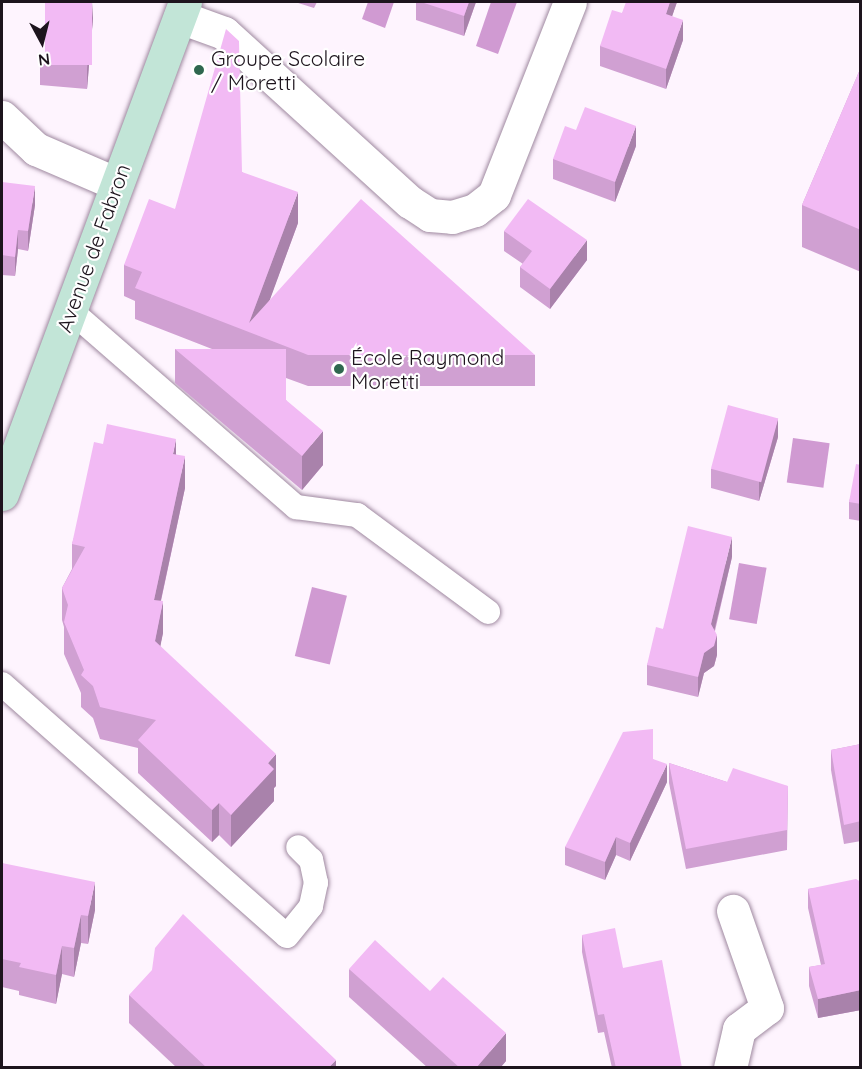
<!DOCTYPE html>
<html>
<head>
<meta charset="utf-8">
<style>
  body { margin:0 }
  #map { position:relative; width:862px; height:1069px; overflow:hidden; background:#fef4fe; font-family:Quicksand,sans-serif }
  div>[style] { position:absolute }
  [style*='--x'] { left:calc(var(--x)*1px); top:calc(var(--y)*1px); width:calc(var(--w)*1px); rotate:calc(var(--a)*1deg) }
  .water>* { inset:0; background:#d09ad2; transform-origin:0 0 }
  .roads { filter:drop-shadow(0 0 2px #9f89a0) drop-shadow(0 0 2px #9f89a0) }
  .lane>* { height:24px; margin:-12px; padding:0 12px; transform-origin:12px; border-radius:12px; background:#fff }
  .street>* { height:33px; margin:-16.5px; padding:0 16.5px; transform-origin:16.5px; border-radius:16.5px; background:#fff }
  .secondary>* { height:33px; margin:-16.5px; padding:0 16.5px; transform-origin:16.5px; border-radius:16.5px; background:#c2e5d7 }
  .wall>* { inset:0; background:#d0a0d2 }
  .shaded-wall>* { inset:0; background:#a982ab }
  .building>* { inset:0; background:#f2baf4; transform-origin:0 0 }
  .dots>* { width:16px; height:16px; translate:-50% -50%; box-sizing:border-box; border:3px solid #fff; border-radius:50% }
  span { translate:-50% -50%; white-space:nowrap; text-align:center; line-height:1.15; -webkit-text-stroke:4.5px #fff; paint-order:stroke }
  .poi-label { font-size:21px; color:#1d141d }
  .left { translate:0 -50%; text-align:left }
  .street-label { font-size:21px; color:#1d141d }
  .frame { position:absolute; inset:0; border:3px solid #1d141d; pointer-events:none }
  .north { position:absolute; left:12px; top:12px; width:60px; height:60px; -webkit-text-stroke:4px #fff; paint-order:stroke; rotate:173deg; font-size:16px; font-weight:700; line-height:24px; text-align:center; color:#1d141d }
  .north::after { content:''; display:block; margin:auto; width:21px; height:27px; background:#1d141d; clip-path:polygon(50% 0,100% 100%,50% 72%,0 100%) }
</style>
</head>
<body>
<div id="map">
  <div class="water">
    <i style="clip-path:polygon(368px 2px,394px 2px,385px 28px,362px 19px)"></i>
    <i style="clip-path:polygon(491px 2px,517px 2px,498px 54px,476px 46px)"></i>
    <i style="left:793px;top:438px;width:37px;height:45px;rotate:8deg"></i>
    <i style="left:739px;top:563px;width:28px;height:57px;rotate:10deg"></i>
    <i style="left:312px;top:587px;width:36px;height:71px;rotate:14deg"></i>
  </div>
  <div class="roads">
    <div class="lane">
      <i style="--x:70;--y:310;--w:300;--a:41.1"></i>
      <i style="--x:296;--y:507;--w:62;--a:7.5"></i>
      <i style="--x:357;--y:515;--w:163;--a:36.5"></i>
      <i style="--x:2;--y:684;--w:380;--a:41.5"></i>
      <i style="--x:287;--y:936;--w:38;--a:-51"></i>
      <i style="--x:311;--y:906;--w:24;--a:-78"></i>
      <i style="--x:316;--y:883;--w:24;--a:-102"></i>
      <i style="--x:311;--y:860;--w:18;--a:-135"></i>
    </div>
    <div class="street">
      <i style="--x:180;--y:17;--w:47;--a:20"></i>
      <i style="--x:224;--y:33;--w:251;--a:42.3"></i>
      <i style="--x:410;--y:202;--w:24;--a:33"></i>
      <i style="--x:430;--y:215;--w:22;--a:5"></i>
      <i style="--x:452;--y:217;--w:24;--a:-17"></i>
      <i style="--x:475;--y:210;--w:24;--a:-38"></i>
      <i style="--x:494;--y:195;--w:207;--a:-68.5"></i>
      <i style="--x:2;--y:117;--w:47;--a:43.3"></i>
      <i style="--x:36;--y:149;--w:88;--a:23.4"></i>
      <i style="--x:730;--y:1068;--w:40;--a:-77"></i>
      <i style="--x:739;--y:1029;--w:35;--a:-37"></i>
      <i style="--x:767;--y:1008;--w:103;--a:-109.3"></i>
    </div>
    <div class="secondary">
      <i style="--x:2;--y:494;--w:525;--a:-69.6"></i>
    </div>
  </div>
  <div class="wall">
    <i style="clip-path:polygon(295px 2px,317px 2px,314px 8px)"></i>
    <i style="clip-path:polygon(416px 2px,476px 2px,464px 36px,416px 20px)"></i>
    <i style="clip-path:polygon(636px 2px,677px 2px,672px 16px,683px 40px,666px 89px,600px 66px,600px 46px,622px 13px,635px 3px)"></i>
    <i style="clip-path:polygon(93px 18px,87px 89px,40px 85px,40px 65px)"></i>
    <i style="clip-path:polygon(861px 67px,861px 272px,802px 247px,802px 205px)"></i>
    <i style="clip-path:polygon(636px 146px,615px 202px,553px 179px,553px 159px)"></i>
    <i style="clip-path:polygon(242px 172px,298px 223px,269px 301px,535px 355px,535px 386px,308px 386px,286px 378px,286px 400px,323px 465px,302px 490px,175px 383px,175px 349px,212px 349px,135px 319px,135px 301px,124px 296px,124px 265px,175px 209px)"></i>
    <i style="clip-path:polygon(2px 182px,35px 205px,28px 251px,18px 249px,15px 276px,2px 275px)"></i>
    <i style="clip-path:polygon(504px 231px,587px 260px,550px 309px,520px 287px,520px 267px,523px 264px,504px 251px)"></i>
    <i style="clip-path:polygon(778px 437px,759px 501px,711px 488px,711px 469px)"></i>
    <i style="clip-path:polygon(103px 444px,176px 454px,185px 488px,161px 601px,163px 633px,160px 646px,276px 786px,274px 788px,274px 801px,231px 847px,219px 835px,212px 842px,138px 773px,138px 748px,100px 739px,93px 718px,81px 707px,81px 693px,64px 654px,64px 627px,62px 620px,62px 588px,72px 569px,72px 544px)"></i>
    <i style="clip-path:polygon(861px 465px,861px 521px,849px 519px,849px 502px)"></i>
    <i style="clip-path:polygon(732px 557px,715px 631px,717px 655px,714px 666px,704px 673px,698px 697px,647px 685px,647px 665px,663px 629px)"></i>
    <i style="clip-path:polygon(861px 744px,861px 841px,844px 844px,831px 770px,831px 750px)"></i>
    <i style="clip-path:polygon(653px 759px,667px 782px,630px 861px,616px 855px,605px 880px,565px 865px,565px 847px)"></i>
    <i style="clip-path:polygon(669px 763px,727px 782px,788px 786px,787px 850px,686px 869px,669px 783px)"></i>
    <i style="clip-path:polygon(2px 863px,95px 910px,88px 944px,81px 943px,74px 977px,62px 974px,56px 1004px,19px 995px,19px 991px,2px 987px)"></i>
    <i style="clip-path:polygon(861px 882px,861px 1010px,818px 1018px,809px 986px,809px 967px,821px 965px,808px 908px,808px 889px)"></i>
    <i style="clip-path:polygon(582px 935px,623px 968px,682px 1068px,612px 1068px,604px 1032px,598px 1033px,582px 952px)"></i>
    <i style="clip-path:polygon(349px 969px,506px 1061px,500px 1068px,428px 1068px,349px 997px)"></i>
    <i style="clip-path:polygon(129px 995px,336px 1068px,177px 1068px,129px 1023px)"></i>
  </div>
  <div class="shaded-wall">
    <i style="clip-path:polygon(92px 2px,93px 18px,87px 89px,87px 69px)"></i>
    <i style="clip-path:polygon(469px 2px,476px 2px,464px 36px,464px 16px)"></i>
    <i style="clip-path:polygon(670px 2px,677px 2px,666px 34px,666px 14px)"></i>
    <i style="clip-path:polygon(683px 20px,683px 40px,666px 89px,666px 69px)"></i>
    <i style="clip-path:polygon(636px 126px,636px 146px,615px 202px,615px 182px)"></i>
    <i style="clip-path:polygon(35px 186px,35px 205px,28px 251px,28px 231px)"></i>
    <i style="clip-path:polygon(298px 192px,298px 223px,257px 335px,249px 323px)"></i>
    <i style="clip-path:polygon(18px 230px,18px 249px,15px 276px,15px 257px)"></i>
    <i style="clip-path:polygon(587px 240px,587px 260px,550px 309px,550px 289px)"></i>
    <i style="clip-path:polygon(778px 418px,778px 437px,759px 501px,759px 482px)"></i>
    <i style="clip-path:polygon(323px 431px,323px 465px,302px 490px,302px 456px)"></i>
    <i style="clip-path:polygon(176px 439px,176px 471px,173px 454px)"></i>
    <i style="clip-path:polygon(185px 456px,185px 488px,154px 632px,154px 600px)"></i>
    <i style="clip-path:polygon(732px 537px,732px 557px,711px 644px,711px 624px)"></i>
    <i style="clip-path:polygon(163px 601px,163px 633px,155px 673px,155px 641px)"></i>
    <i style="clip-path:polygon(717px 635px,717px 655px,714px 666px,704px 673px,698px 697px,698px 677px,704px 653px)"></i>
    <i style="clip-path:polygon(276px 754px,276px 786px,274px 788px,274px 801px,231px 847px,231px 815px,268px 763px)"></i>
    <i style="clip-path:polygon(667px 764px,667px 782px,630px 861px,630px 843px)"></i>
    <i style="clip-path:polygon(219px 803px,219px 835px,212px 842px,212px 810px)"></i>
    <i style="clip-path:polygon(616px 837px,616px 855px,605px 880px,605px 862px)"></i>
    <i style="clip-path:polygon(95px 882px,95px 910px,88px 944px,88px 916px)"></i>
    <i style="clip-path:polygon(81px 915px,81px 943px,74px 977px,74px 948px)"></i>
    <i style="clip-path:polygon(62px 946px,62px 974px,56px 1004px,56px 975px)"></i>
    <i style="clip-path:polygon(861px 990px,861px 1010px,818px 1018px,818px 999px)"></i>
    <i style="clip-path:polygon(506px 1033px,506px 1061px,500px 1068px,476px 1068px)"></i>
    <i style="clip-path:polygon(336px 1060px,336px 1068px,328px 1068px)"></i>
  </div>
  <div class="building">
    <i style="left:45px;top:2px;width:47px;height:63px"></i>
    <i style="clip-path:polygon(421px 2px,469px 2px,464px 16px)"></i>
    <i style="clip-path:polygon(626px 2px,631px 2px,635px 3px,636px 2px,670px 2px,666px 14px,683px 20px,666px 69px,600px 46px,612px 10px,622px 13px)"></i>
    <i style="clip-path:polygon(226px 29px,239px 41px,242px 172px,298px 192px,249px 323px,361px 199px,535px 355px,308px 355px,135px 288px,142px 272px,124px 265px,149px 199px,175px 209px)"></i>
    <i style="clip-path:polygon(861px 67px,861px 230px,802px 205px)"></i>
    <i style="clip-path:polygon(585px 107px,636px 126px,615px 182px,553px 159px,565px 126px,576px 130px)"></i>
    <i style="clip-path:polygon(2px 182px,35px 186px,28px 231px,18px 230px,15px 257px,2px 255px)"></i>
    <i style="clip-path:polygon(528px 199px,587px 240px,550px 289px,520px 267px,532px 251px,504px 231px)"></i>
    <i style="clip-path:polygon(175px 349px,286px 349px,286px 400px,323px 431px,302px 456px)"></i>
    <i style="left:728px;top:405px;width:52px;height:66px;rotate:15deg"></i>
    <i style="clip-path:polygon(107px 424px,176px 439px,173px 454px,185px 456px,154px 600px,163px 601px,155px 641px,276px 754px,268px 763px,274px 769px,231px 815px,219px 803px,212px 810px,138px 740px,156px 720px,100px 707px,93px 686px,81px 675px,84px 670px,64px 622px,68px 605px,62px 588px,85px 547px,72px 544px,94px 442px,103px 444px)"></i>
    <i style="clip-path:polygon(856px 464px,861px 465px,861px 504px,849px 502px)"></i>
    <i style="clip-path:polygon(688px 526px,732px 537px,711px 624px,717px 635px,714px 646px,704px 653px,698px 677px,647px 665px,656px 627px,663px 629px)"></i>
    <i style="clip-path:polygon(653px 729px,653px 759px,667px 764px,630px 843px,616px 837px,605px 862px,565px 847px,623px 732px)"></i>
    <i style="clip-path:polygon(861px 744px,861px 821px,844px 825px,831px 750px)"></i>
    <i style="clip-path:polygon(669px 763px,727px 782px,733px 768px,788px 786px,787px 830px,686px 849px)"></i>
    <i style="clip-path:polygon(2px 863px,95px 882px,88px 916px,81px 915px,74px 948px,62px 946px,56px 975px,19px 967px,21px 963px,2px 959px)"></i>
    <i style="clip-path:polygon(856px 879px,861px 882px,861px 990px,818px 999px,809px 967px,825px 964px,808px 889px)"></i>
    <i style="clip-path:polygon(183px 914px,336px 1060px,328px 1068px,207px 1068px,129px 995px,152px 970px,155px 948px)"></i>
    <i style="clip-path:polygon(615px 928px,623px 968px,662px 960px,682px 1068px,616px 1068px,604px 1014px,598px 1015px,582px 935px)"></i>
    <i style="clip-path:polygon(375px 940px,430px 991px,443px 977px,506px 1033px,476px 1068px,460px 1068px,349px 969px)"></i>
  </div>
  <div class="dots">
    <i style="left:199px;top:70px;background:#2f674f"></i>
    <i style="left:339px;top:369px;background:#2f674f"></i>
  </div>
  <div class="poi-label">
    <span class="left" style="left:211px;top:70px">Groupe Scolaire<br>/ Moretti</span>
    <span class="left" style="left:351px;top:369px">École Raymond<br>Moretti</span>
  </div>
  <div class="street-label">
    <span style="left:93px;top:248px;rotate:-70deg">Avenue de Fabron</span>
  </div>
  <div class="frame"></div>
  <div class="north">N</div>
</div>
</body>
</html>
